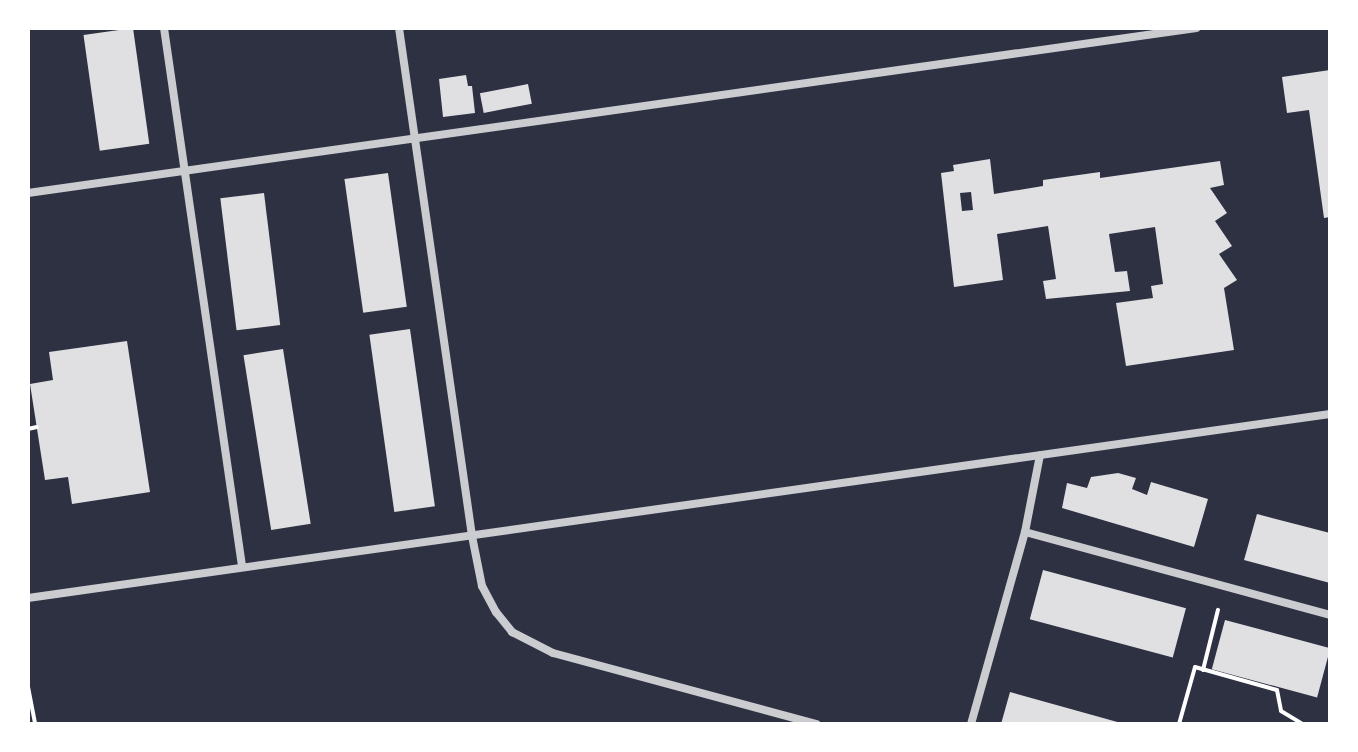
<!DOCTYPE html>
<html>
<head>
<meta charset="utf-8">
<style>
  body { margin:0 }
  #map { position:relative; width:1358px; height:752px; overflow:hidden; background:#2d3142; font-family:"Exo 2",sans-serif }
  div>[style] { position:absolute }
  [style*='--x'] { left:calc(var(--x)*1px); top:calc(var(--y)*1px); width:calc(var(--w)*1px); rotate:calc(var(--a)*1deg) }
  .building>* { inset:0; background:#e0e0e3; transform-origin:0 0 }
  .path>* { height:4px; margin:-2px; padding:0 2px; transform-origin:2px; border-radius:2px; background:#fff }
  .minor>* { height:8px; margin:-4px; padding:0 4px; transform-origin:4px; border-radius:4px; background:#caccd0 }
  span { translate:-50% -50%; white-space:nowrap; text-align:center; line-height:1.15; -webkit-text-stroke:8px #fff; paint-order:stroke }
  .frame { position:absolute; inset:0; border:30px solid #fff; pointer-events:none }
</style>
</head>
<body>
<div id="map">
  <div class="building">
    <i style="left:133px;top:28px;width:117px;height:50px;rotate:82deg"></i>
    <i style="clip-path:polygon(1330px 70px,1330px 217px,1324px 218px,1309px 110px,1287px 113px,1282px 77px)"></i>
    <i style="clip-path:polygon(466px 75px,468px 86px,472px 86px,475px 113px,443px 117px,439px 79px)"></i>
    <i style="left:528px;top:84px;width:20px;height:49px;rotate:79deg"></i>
    <i style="clip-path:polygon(evenodd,990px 159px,994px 194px,1043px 186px,1043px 180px,1100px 172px,1100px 178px,1220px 161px,1224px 185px,1210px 188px,1227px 213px,1215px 221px,1232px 246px,1219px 254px,1237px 280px,1224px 288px,1234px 350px,1126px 366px,1116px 303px,1153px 298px,1151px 286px,1163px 284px,1155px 227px,1109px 234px,1115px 272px,1127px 271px,1130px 291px,1046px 299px,1043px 281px,1056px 279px,1048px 226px,997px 234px,1003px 280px,954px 287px,941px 173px,954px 171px,953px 165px,990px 159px,971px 192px,973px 210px,962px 211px,960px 193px,971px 192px)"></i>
    <i style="left:388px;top:173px;width:135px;height:44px;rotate:82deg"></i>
    <i style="left:264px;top:193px;width:133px;height:44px;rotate:83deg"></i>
    <i style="left:410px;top:329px;width:179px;height:41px;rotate:82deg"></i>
    <i style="clip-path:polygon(127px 341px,150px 492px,72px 504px,68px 477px,45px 480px,30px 384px,53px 380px,49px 352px)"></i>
    <i style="left:283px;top:349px;width:177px;height:40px;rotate:81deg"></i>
    <i style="clip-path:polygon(1118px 473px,1136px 478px,1132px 489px,1147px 495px,1151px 482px,1208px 499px,1194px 547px,1062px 508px,1067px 483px,1087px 488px,1091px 477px)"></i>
    <i style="clip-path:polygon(1257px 514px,1330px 533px,1330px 583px,1244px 560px)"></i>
    <i style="left:1043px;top:570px;width:148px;height:51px;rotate:15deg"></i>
    <i style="left:1225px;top:620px;width:109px;height:51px;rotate:15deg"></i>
    <i style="clip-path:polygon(1010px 692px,1121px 723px,1121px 724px,1001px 724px)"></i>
  </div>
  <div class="path">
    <i style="--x:28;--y:429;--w:9;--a:-13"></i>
    <i style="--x:1203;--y:670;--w:62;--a:-76"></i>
    <i style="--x:28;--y:687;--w:38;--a:79"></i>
    <i style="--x:1179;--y:724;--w:59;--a:-74.3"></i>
    <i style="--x:1195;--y:667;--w:85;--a:15.7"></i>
    <i style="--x:1277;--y:690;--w:21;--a:79"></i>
    <i style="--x:1281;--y:711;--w:26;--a:31"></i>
  </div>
  <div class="minor">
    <i style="--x:164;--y:28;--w:544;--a:81.75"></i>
    <i style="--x:399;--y:28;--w:513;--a:81.82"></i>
    <i style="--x:472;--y:536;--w:51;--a:78.7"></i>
    <i style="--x:482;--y:586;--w:30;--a:62"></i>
    <i style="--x:496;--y:612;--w:26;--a:51"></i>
    <i style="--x:512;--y:632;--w:46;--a:27.1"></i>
    <i style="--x:553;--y:653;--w:273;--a:15.1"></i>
    <i style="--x:28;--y:193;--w:1180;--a:-8.04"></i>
    <i style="--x:1025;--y:532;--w:316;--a:15.2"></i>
    <i style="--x:28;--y:598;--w:1315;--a:-8.04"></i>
    <i style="--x:971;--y:724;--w:199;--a:-74.3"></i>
    <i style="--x:1025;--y:532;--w:78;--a:-79"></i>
  </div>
  <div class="frame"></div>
</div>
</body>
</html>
